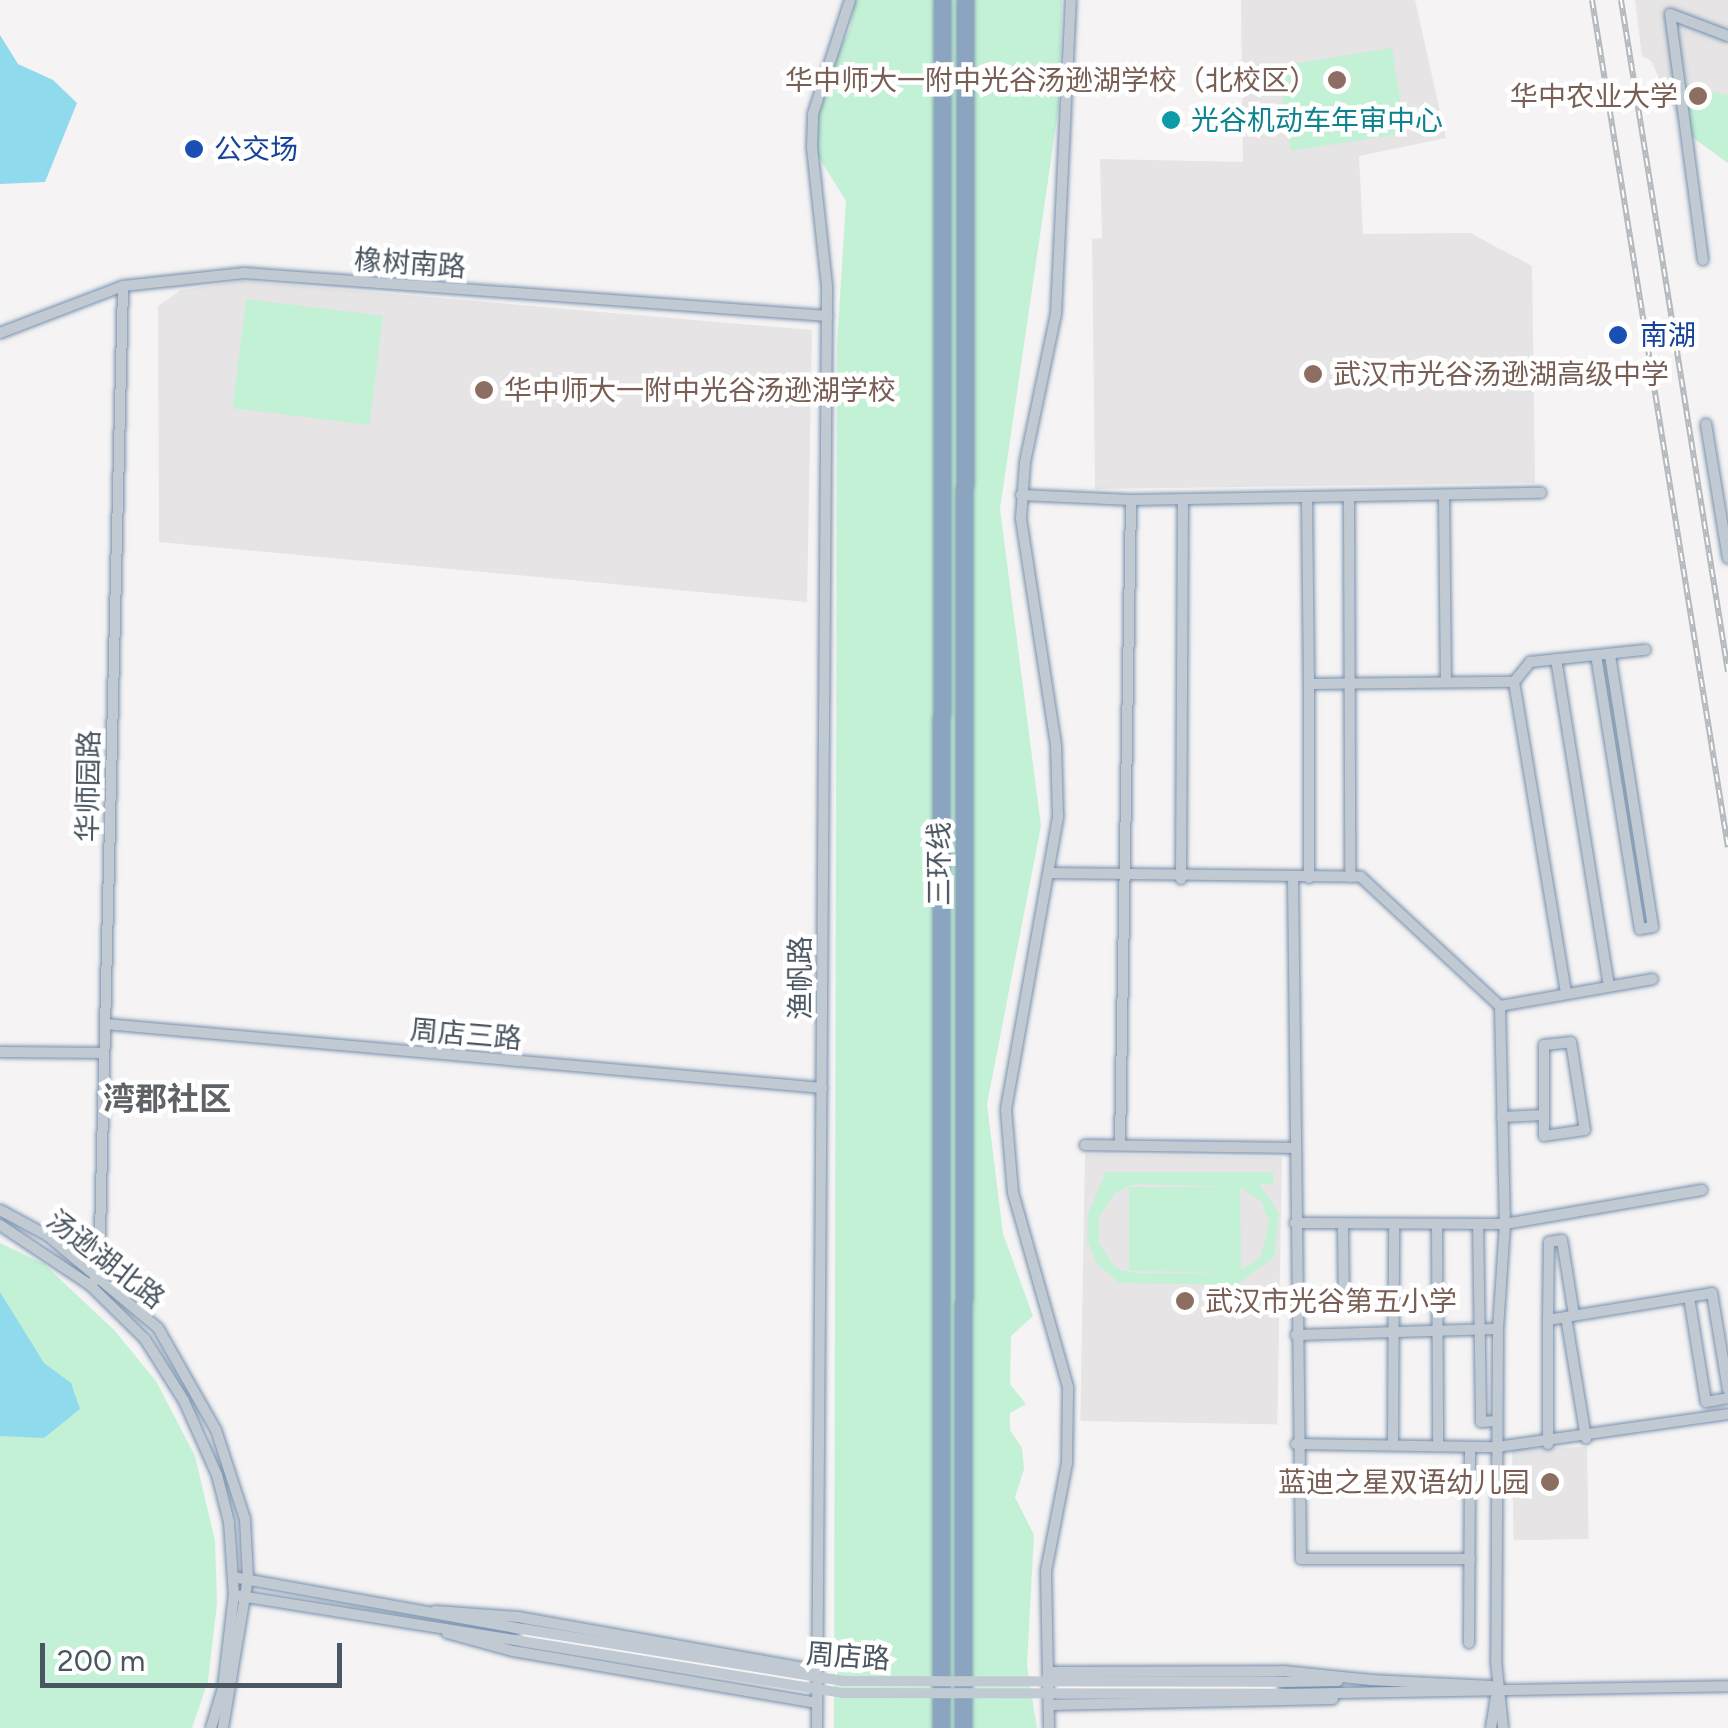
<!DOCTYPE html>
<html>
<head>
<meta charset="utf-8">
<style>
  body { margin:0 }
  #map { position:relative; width:1728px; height:1728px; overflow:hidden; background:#f5f3f3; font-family:Figtree,"Noto Sans SC",sans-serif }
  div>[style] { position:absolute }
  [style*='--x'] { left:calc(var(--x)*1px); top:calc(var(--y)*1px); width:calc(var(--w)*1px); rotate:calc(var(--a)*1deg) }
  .education>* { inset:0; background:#e6e4e5; transform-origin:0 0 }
  .green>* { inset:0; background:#c3f1d5; transform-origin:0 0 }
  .water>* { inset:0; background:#90daee }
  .roads { filter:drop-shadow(0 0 2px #7690ad) drop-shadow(0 0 2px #7690ad) }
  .minor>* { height:10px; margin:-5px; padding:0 5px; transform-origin:5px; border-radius:5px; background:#c1cad2 }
  .highway>* { height:15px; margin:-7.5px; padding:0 7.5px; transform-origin:7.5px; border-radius:7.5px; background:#8ba5c1 }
  .rail>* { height:6px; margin-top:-3px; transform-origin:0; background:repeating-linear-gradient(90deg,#fff 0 8px,#b5b8bd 0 16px); box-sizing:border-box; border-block:2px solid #b5b8bd }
  .minor-bridge>* { height:10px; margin:-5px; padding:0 5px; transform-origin:5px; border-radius:5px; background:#c1cad2 }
  .dots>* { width:28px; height:28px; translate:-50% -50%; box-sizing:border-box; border:5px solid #fff; border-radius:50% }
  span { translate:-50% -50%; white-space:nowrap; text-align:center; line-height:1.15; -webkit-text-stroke:9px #fff; paint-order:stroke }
  .education-label { font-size:28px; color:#785e54 }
  .right { translate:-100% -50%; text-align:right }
  .left { translate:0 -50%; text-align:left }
  .culture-label { font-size:28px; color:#0d838f }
  .transit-label { font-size:28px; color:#164399 }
  .street-label { font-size:28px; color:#4a5661 }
  .quarter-label { font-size:32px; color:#5f6368; font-weight:700 }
  .scale { position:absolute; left:40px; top:1643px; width:302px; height:45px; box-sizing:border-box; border:5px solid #4a5661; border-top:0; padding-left:12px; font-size:30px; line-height:35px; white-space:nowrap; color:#4a5661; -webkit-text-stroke:8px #fff; paint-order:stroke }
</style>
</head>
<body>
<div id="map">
  <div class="education">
    <i style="clip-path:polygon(1241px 0,1415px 0,1446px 138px,1359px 156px,1363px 234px,1470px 233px,1532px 266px,1535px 483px,1095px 489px,1092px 239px,1102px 238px,1100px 159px,1243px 162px)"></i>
    <i style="clip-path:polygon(1635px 0,1728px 0,1728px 163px,1684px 131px,1651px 61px,1642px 56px)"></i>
    <i style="clip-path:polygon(241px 281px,812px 330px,807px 602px,159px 542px,158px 306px,181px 290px)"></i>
    <i style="left:1085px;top:1154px;width:197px;height:267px;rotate:1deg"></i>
    <i style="left:1587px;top:1447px;width:92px;height:75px;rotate:89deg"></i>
  </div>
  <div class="green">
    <i style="clip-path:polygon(855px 0,1062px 0,1059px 105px,1000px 509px,1041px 826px,987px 1104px,1003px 1234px,1033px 1316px,1011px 1336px,1010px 1384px,1026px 1404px,1010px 1413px,1010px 1430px,1022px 1448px,1024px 1469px,1015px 1497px,1034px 1535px,1027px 1665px,1037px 1728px,834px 1728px,837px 345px,846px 201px,813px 148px,824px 81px,850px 29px)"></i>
    <i style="left:1392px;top:48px;width:86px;height:116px;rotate:81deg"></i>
    <i style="clip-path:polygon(1673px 84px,1728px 95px,1728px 163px,1684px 131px)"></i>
    <i style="left:246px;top:299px;width:138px;height:110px;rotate:7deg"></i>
    <i style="clip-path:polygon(evenodd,1106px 1172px,1273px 1172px,1273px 1184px,1259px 1184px,1279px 1213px,1274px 1257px,1236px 1285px,1119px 1283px,1097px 1264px,1087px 1240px,1088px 1214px,1106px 1172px,1140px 1184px,1238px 1187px,1129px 1187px,1129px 1271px,1238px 1272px,1139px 1274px,1121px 1270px,1113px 1265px,1099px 1243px,1099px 1217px,1115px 1193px,1132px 1185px,1140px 1184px,1106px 1172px,1240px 1187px,1262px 1202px,1269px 1223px,1261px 1256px,1241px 1271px,1240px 1187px)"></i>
    <i style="clip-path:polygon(0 1243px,44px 1264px,114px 1330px,156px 1381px,195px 1456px,215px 1541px,217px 1603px,208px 1681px,192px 1728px,0 1728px)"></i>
  </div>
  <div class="water">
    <i style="clip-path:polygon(0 35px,18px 64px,53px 80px,77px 103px,45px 182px,0 184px)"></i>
    <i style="clip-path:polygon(0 1292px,44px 1363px,71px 1383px,80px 1409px,44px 1438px,0 1436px)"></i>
  </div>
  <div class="roads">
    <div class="minor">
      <i style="--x:1703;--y:260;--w:248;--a:-97.6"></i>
      <i style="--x:1670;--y:14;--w:62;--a:20.8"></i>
      <i style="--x:0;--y:333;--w:132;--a:-20.9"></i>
      <i style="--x:123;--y:286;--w:122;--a:-6.1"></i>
      <i style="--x:244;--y:273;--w:585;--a:4.22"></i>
      <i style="--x:1706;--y:424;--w:136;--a:80.7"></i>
      <i style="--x:1021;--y:495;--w:110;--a:2.6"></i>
      <i style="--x:1131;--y:500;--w:410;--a:-1"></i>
      <i style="--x:1444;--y:495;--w:187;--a:89.4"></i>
      <i style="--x:1307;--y:497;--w:187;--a:89.4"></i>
      <i style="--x:1349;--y:497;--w:380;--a:89.8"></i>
      <i style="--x:1596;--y:655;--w:278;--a:80.9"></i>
      <i style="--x:1640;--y:929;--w:13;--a:-9"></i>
      <i style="--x:1653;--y:927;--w:276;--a:-99"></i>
      <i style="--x:1556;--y:659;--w:331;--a:80.8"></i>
      <i style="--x:1514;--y:682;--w:316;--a:80.5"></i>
      <i style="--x:1051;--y:873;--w:310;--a:0.7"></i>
      <i style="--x:1361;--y:877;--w:190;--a:42.9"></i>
      <i style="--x:1500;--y:1006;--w:218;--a:88.7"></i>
      <i style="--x:1505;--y:1224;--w:105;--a:93.8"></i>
      <i style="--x:1498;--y:1329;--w:332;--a:90.3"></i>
      <i style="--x:1496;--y:1661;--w:67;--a:84"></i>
      <i style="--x:1293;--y:878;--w:681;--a:89.33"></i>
      <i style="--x:1301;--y:1559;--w:169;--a:0"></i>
      <i style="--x:1309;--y:878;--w:194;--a:-90"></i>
      <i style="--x:1309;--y:684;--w:205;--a:-0.6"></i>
      <i style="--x:1514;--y:682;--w:26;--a:-51"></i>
      <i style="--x:1530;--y:662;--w:116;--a:-6"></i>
      <i style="--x:1181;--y:879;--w:379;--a:-89.7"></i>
      <i style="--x:1500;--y:1006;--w:155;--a:-10"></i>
      <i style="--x:105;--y:1024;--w:720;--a:5.1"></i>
      <i style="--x:0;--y:1052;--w:104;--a:0.6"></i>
      <i style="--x:1502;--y:1117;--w:42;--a:-2.7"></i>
      <i style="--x:1544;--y:1115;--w:70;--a:-90"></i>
      <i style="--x:1544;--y:1045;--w:27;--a:-6"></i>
      <i style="--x:1571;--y:1042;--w:89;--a:81"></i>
      <i style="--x:1585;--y:1130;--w:41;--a:171.7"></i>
      <i style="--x:1544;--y:1136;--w:21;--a:-90"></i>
      <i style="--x:1085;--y:1145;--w:208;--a:0.8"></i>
      <i style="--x:1120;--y:1145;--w:645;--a:-89.02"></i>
      <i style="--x:0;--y:1210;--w:55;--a:28.4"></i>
      <i style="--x:48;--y:1236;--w:143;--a:39.9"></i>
      <i style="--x:158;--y:1328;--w:117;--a:60.4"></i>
      <i style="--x:216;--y:1430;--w:94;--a:72"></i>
      <i style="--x:245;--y:1519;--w:59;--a:87.1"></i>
      <i style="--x:248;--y:1578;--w:152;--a:99.5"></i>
      <i style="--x:1295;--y:1223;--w:210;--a:0.3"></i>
      <i style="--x:1505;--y:1224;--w:200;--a:-9.8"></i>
      <i style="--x:1437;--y:1224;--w:222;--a:89.7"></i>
      <i style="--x:1478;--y:1224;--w:198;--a:89.1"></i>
      <i style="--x:1481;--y:1422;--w:16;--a:-4"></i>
      <i style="--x:0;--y:1225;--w:108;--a:33.7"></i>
      <i style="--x:90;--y:1285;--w:77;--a:44.5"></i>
      <i style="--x:145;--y:1339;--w:73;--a:57.8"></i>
      <i style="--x:184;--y:1401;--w:81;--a:66"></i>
      <i style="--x:217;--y:1475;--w:49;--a:75.7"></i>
      <i style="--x:229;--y:1522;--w:73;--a:86.1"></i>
      <i style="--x:234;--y:1595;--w:285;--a:9.1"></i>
      <i style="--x:1343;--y:1225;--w:79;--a:89.3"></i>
      <i style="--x:1344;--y:1304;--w:51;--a:0"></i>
      <i style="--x:90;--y:1285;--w:13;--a:-45"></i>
      <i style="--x:99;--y:1276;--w:990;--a:-88.61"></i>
      <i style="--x:1689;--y:1297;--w:106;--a:80.8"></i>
      <i style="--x:1706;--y:1402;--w:22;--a:-10"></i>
      <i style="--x:1566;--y:1317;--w:123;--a:80.6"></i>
      <i style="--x:1548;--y:1320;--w:78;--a:-89.3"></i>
      <i style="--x:1549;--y:1242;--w:13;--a:-9"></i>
      <i style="--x:1562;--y:1240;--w:76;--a:80.9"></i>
      <i style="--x:1296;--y:1335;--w:202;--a:-1.7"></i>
      <i style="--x:1296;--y:1444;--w:201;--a:0.9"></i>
      <i style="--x:1497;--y:1447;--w:233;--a:-8.1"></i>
      <i style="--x:1548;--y:1444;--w:124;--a:-90"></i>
      <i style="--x:1548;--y:1320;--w:166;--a:-9.3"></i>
      <i style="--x:1712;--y:1293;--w:98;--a:80.6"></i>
      <i style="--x:1393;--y:1445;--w:220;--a:-89.7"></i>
      <i style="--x:233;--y:1577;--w:288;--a:10.2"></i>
      <i style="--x:435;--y:1611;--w:83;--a:4.1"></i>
      <i style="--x:518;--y:1617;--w:303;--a:10.1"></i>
      <i style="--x:447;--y:1633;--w:68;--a:15.3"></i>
      <i style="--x:513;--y:1651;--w:307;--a:9.7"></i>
      <i style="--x:1469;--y:1643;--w:196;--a:-89.7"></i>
      <i style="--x:1048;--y:1672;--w:235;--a:-0.2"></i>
      <i style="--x:1283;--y:1671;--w:89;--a:5.8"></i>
      <i style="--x:1370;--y:1680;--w:122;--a:2.8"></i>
      <i style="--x:1282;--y:1682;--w:56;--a:-1"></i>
      <i style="--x:1282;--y:1694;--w:446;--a:-1"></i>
      <i style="--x:1049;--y:1705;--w:284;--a:-1.2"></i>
      <i style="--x:211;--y:1728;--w:42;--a:-73.3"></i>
      <i style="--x:223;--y:1688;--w:94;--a:-83.3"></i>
      <i style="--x:817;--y:1728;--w:1442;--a:-89.6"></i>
      <i style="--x:827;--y:286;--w:140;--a:-96.2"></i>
      <i style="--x:812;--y:147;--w:33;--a:-88"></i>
      <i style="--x:813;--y:114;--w:120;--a:-72"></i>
      <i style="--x:1049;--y:1728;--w:157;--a:-91.1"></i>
      <i style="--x:1046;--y:1571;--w:110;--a:-79"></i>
      <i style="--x:1067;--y:1463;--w:76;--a:-89.2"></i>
      <i style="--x:1068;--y:1387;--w:202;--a:-105.8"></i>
      <i style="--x:1013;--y:1193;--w:84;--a:-94.8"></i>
      <i style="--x:1006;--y:1109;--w:298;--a:-79.9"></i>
      <i style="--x:1058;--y:816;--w:71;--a:-91.6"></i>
      <i style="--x:1056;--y:745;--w:230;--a:-98.8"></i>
      <i style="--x:1021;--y:518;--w:56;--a:-85.9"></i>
      <i style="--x:1025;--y:462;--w:151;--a:-78.2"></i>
      <i style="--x:1056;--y:314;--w:314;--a:-87.3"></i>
      <i style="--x:1491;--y:1728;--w:30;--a:-81"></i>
    </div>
    <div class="highway">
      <i style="--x:941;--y:1728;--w:1728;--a:-89.97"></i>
      <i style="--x:963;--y:1728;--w:1728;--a:-89.93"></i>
    </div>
  </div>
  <div class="rail">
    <i style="--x:1592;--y:0;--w:858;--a:80.88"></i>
    <i style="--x:1621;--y:0;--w:680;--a:80.95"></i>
  </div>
  <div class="minor-bridge">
    <i style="--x:516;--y:1628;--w:330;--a:9.2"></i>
    <i style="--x:842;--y:1681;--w:440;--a:0.1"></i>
    <i style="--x:515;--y:1640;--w:331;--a:9.2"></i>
    <i style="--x:842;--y:1693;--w:440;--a:0.1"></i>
  </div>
  <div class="dots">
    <i style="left:1337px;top:80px;background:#8d6e63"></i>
    <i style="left:1698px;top:96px;background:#8d6e63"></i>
    <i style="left:1171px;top:120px;background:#0f9aa8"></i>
    <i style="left:194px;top:149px;background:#1a4fb4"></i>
    <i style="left:1618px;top:335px;background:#1a4fb4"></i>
    <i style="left:1313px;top:374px;background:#8d6e63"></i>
    <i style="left:484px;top:390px;background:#8d6e63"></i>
    <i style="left:1185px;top:1301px;background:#8d6e63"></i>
    <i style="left:1550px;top:1482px;background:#8d6e63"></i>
  </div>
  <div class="education-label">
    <span class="right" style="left:1317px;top:80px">华中师大一附中光谷汤逊湖学校（北校区）</span>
    <span class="right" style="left:1678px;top:96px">华中农业大学</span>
    <span class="left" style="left:1333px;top:374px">武汉市光谷汤逊湖高级中学</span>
    <span class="left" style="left:504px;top:390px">华中师大一附中光谷汤逊湖学校</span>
    <span class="left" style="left:1205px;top:1301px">武汉市光谷第五小学</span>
    <span class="right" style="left:1530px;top:1482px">蓝迪之星双语幼儿园</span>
  </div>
  <div class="culture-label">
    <span class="left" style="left:1191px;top:120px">光谷机动车年审中心</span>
  </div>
  <div class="transit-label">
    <span class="left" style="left:214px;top:149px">公交场</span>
    <span class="left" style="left:1640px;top:335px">南湖</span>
  </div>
  <div class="street-label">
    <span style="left:410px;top:263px;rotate:4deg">橡树南路</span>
    <span style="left:88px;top:786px;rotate:-89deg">华师园路</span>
    <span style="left:939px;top:864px;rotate:-90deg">三环线</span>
    <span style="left:800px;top:978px;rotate:-90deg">渔帆路</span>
    <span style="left:466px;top:1034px;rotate:5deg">周店三路</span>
    <span style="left:106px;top:1259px;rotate:38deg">汤逊湖北路</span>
    <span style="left:848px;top:1656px;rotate:4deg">周店路</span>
  </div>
  <div class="quarter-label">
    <span style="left:167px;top:1099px">湾郡社区</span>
  </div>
  <div class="scale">200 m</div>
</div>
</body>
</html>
